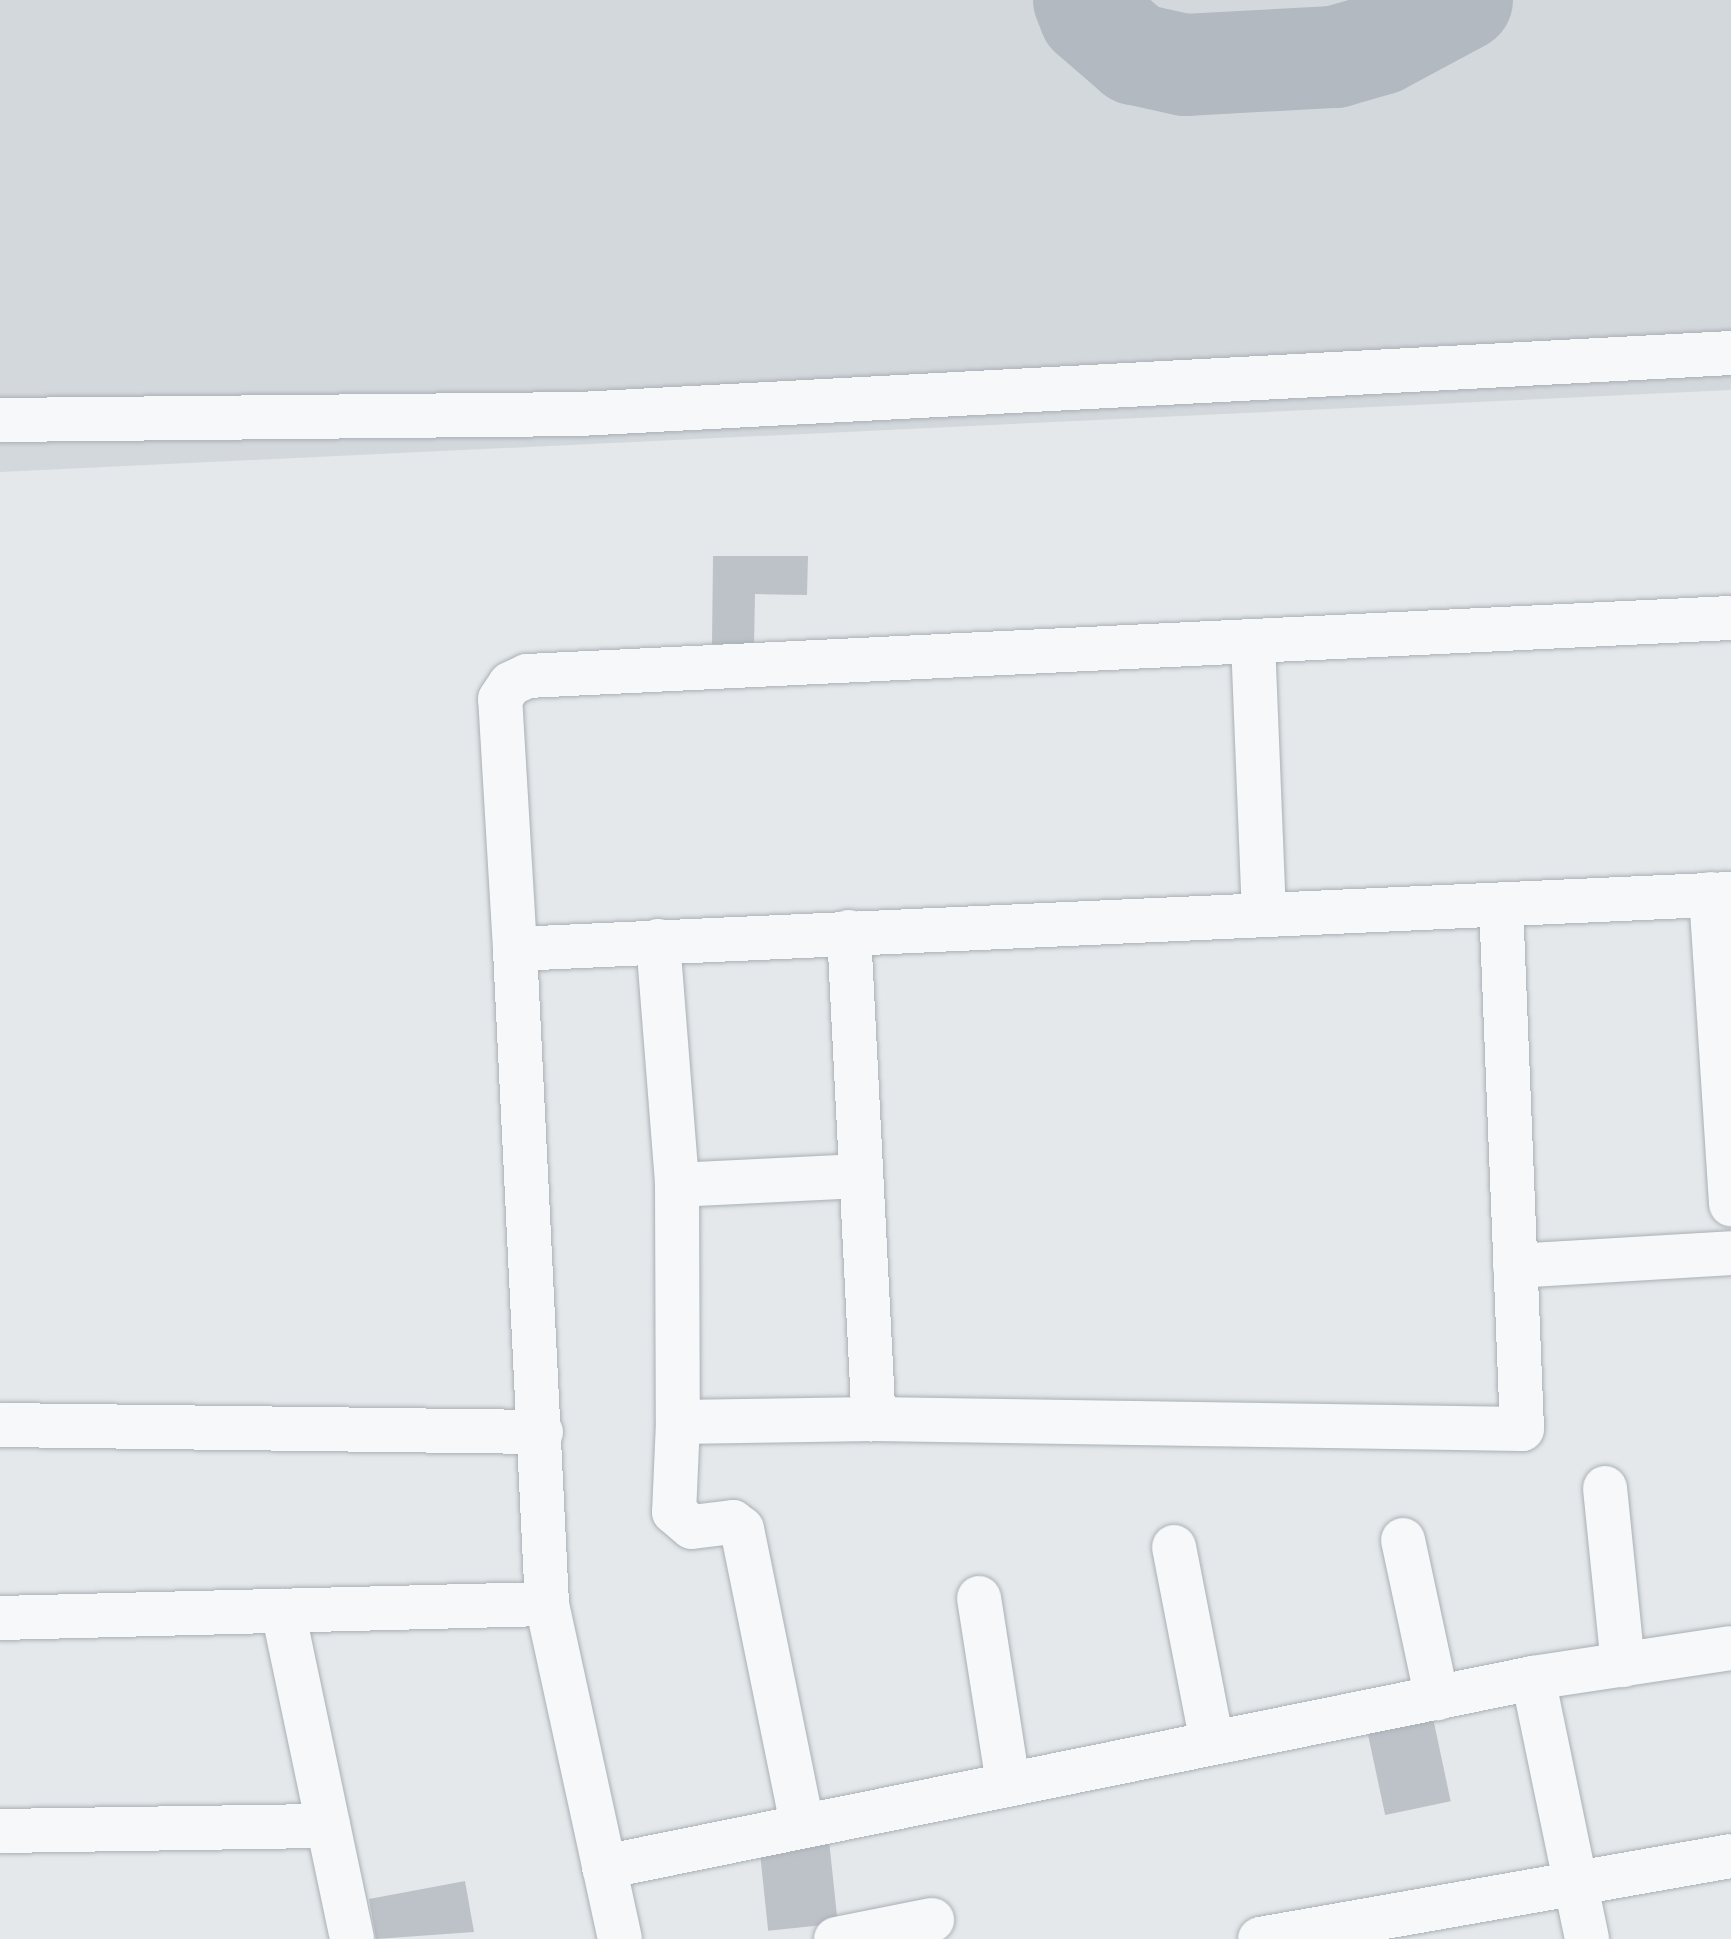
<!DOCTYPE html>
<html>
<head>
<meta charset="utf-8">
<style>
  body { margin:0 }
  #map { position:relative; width:1731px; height:1939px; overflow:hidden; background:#e4e8eb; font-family:Roboto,sans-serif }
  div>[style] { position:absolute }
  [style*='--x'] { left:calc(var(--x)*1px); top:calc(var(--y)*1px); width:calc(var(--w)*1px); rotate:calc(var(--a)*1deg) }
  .built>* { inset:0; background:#d3d8dd }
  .taxiway>* { height:102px; margin:-51px; padding:0 51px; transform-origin:51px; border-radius:51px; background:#b2b9c0 }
  .building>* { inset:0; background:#bcc2c8; transform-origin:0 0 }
  .roads { filter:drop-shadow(0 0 2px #a9b0b5) drop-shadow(0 0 2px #a9b0b5) }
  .minor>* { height:44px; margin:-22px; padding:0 22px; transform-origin:22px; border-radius:22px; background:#f7f8fa }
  span { translate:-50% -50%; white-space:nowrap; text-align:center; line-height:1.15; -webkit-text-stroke:8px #f4f7f8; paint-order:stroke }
</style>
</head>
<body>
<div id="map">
  <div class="built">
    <i style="clip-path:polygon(0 0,1731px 0,1731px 390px,0 472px)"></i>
  </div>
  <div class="taxiway">
    <i style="--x:1084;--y:0;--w:16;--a:68"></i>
    <i style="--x:1090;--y:15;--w:60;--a:40.9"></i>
    <i style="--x:1135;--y:54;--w:51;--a:12.4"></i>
    <i style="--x:1185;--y:65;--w:150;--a:-3.1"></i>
    <i style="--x:1335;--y:57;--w:47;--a:-16.1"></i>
    <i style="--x:1380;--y:44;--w:93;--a:-28.2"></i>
  </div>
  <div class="building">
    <i style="clip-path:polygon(713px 556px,808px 556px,807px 595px,755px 594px,754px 645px,712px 644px)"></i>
    <i style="left:1433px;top:1718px;width:85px;height:67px;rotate:78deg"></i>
    <i style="left:829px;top:1840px;width:84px;height:70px;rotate:84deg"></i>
    <i style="clip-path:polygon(465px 1881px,474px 1932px,376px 1939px,369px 1899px)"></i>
  </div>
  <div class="roads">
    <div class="minor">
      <i style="--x:0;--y:420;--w:579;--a:-0.59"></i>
      <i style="--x:579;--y:414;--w:1154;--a:-3.03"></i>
      <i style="--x:1253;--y:641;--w:273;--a:87.7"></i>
      <i style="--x:1711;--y:894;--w:311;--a:86.3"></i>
      <i style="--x:849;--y:932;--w:488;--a:87.1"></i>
      <i style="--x:658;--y:941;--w:245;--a:85.5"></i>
      <i style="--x:677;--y:1185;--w:237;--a:89.8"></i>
      <i style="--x:678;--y:1422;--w:196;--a:-0.9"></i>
      <i style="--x:874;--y:1419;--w:648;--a:0.88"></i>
      <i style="--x:1522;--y:1429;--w:525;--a:-92.29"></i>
      <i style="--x:515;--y:949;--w:250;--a:-93.4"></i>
      <i style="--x:500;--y:699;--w:18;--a:-56"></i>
      <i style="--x:510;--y:684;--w:19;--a:-25"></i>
      <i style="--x:527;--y:676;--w:1205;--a:-2.76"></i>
      <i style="--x:677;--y:1185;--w:182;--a:-2.8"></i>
      <i style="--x:1515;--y:1266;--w:216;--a:-3.4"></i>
      <i style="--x:678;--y:1422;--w:90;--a:92.5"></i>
      <i style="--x:674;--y:1512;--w:23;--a:40"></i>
      <i style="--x:692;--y:1527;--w:41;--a:-7"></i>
      <i style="--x:733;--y:1522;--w:11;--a:38"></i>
      <i style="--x:742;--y:1529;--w:300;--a:78.5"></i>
      <i style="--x:0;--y:1425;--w:541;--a:0.74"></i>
      <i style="--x:1605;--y:1488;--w:178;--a:84.2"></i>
      <i style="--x:1403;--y:1540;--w:162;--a:77.9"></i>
      <i style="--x:1174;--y:1547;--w:199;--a:79"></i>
      <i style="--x:979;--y:1598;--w:187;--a:81.1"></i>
      <i style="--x:283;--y:1611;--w:335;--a:78.1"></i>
      <i style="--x:0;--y:1618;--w:547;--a:-1.47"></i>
      <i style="--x:1533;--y:1678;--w:267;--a:78.3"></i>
      <i style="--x:0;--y:1831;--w:328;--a:-0.9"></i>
      <i style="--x:604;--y:1867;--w:948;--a:-11.5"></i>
      <i style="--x:1533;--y:1678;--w:200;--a:-8.6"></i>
      <i style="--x:620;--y:1939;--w:343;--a:-102.3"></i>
      <i style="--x:547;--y:1604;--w:656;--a:-92.8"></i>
      <i style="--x:515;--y:949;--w:1217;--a:-2.59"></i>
      <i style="--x:836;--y:1939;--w:98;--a:-11.2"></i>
      <i style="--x:1260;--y:1939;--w:478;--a:-10"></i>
    </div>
  </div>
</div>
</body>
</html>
